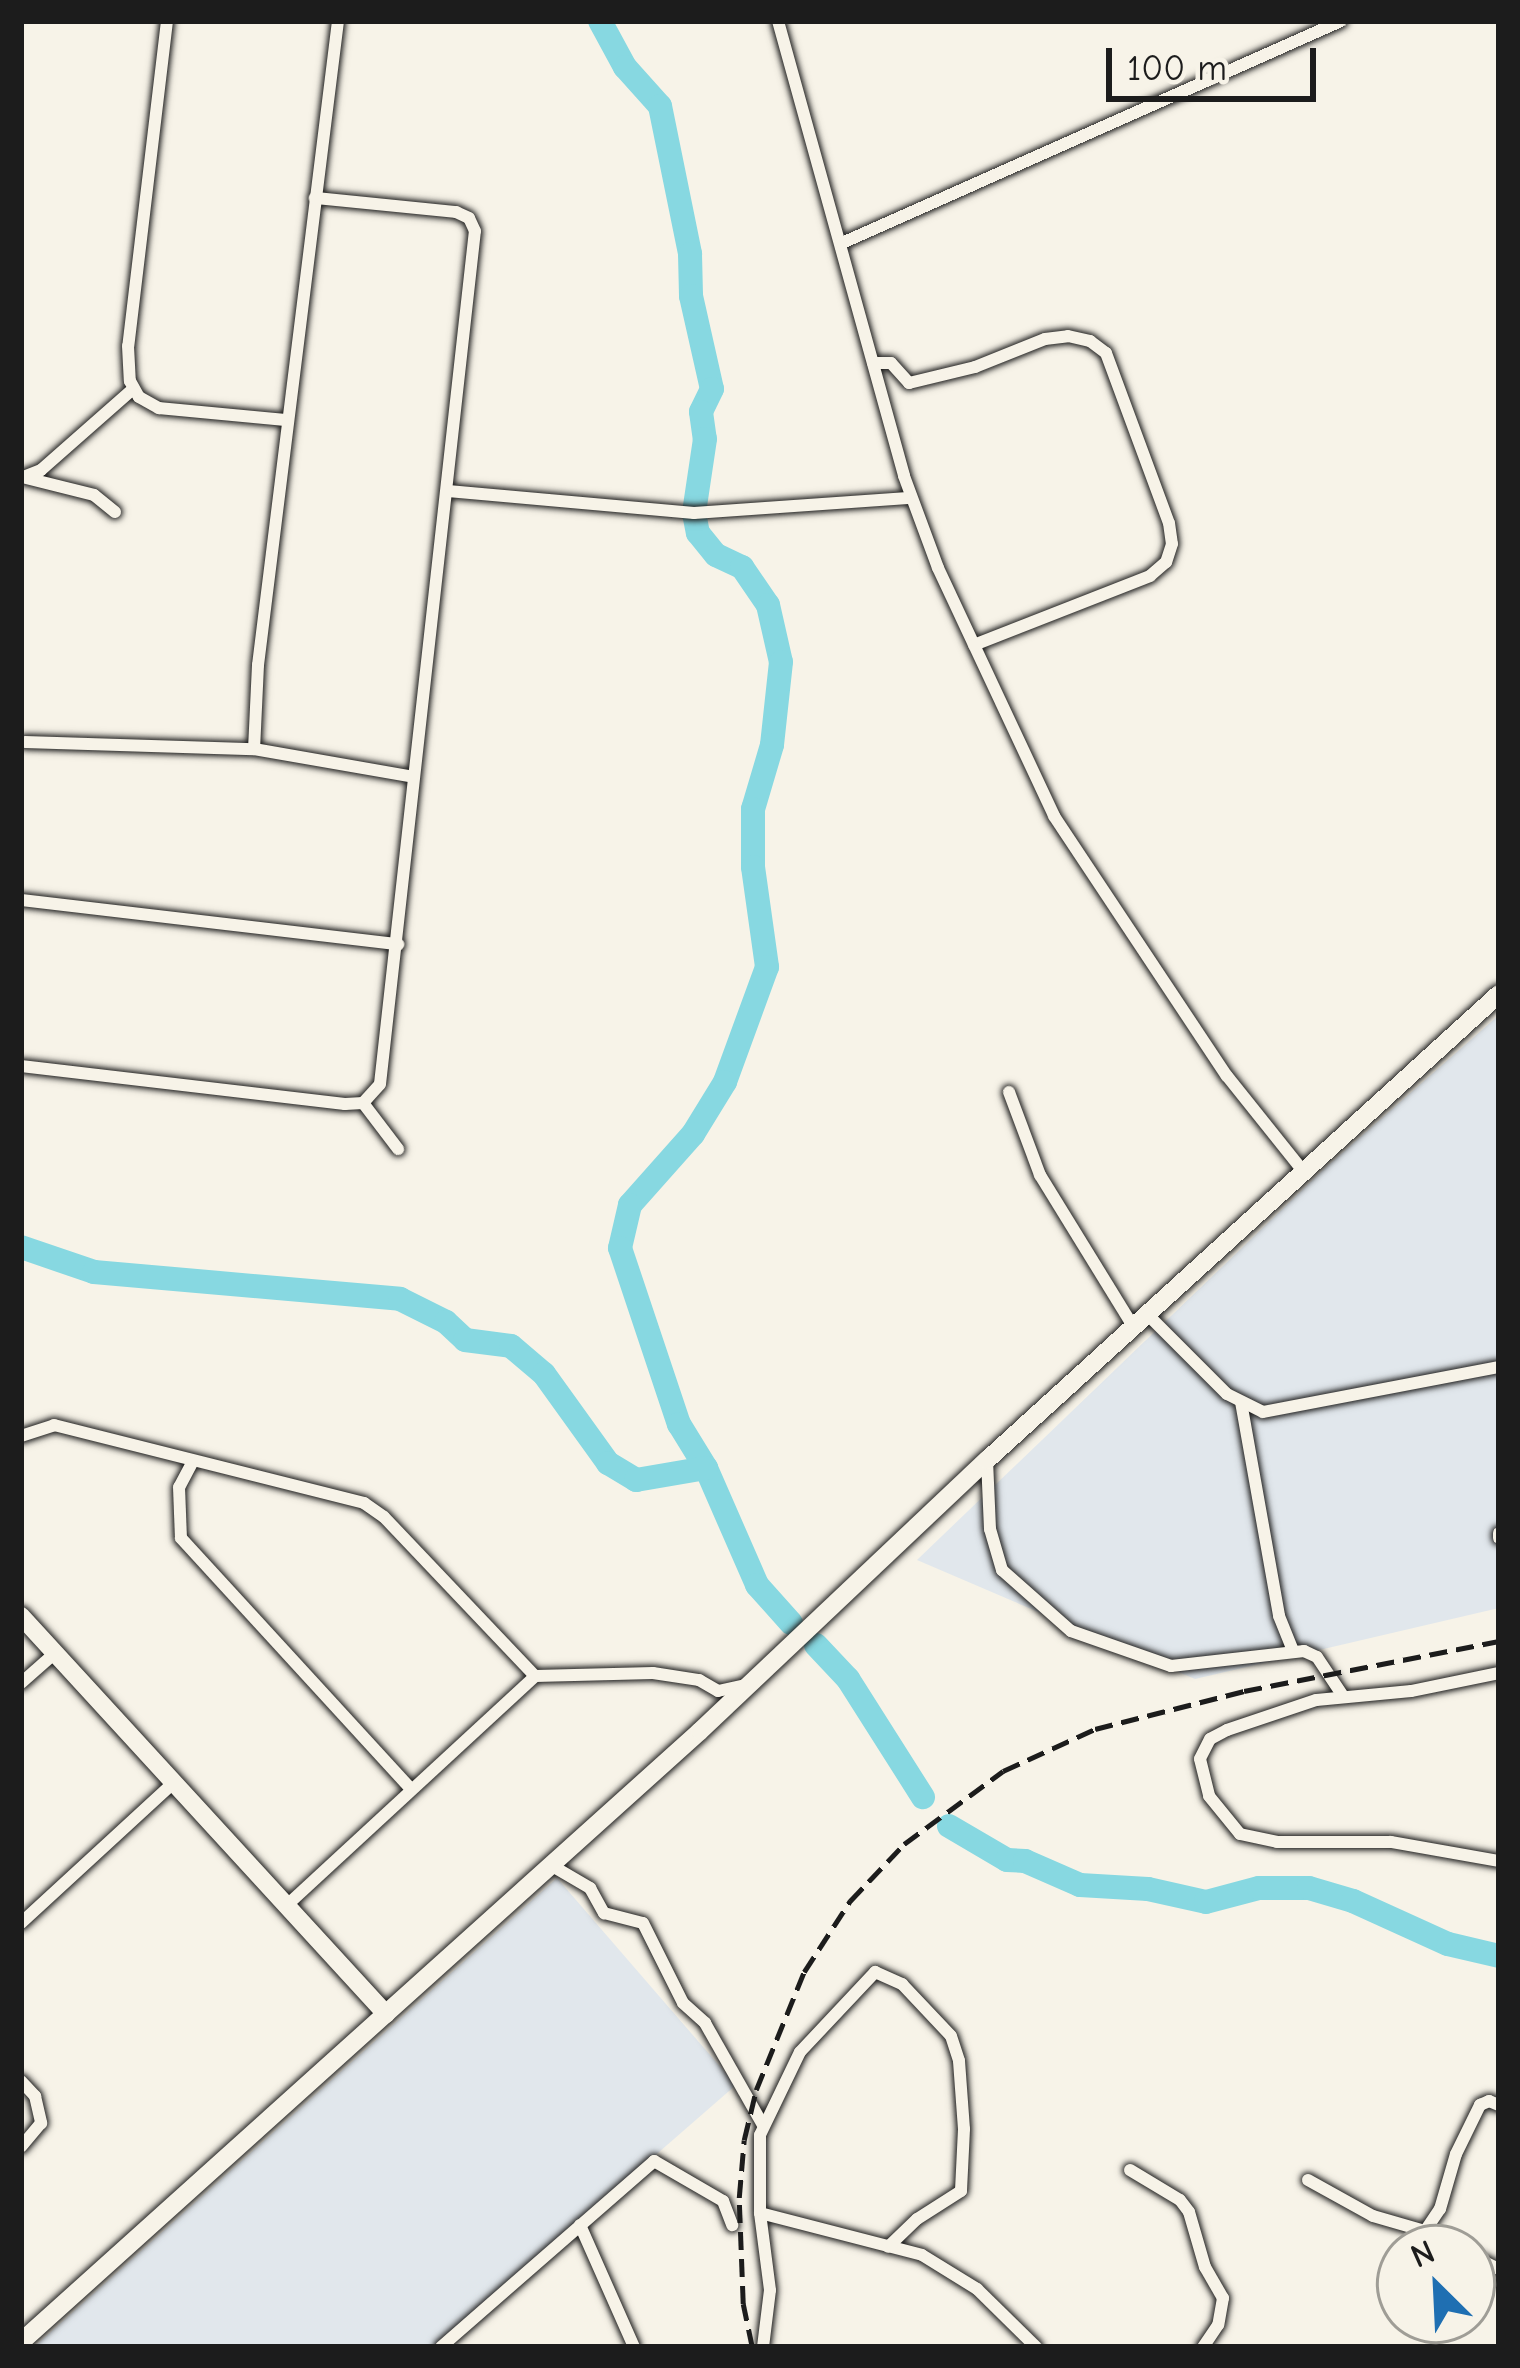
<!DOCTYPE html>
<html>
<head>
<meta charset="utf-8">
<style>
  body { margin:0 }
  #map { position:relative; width:1520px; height:2368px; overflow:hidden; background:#f7f3e8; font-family:"Comic Neue",sans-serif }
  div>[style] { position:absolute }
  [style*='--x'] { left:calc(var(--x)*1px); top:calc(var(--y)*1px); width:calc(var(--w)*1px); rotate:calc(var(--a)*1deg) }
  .built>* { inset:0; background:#e1e7ec }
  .river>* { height:24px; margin:-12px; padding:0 12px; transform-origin:12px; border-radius:12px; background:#87d8e1 }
  .roads { filter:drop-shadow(0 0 3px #1c1c1c) drop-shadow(0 0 3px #1c1c1c) }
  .street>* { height:12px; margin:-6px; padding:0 6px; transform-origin:6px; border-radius:6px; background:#f7f3e8 }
  .secondary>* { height:18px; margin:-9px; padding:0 9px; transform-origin:9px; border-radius:9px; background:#f7f3e8 }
  .rail>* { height:4.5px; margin-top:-2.25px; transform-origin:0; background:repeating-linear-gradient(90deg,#1c1c1c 0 18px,transparent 0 27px) }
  span { translate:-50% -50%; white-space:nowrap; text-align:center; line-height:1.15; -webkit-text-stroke:12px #f7f3e8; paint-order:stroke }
  .frame { position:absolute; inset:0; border:24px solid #1c1c1c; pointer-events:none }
  .north { position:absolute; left:1376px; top:2224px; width:120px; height:120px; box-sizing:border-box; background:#f7f3e8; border:3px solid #9f9d96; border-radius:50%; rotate:336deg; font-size:33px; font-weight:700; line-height:48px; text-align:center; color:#1c1c1c }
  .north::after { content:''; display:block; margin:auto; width:42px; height:54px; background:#1f6fb2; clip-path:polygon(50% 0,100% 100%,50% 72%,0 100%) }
  .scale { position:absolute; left:1106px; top:48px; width:210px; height:54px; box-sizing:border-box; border:6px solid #1c1c1c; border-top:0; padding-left:15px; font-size:36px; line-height:42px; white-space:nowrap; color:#1c1c1c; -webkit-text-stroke:9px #f7f3e8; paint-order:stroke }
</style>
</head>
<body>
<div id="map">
  <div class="built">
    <i style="clip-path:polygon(1499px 1015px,1499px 1608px,1195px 1679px,917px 1560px,1324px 1169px)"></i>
    <i style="clip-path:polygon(557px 1878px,736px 2085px,435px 2347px,34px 2347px)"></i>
  </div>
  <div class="river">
    <i style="--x:600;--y:21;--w:52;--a:61.5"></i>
    <i style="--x:625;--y:67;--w:52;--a:48.1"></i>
    <i style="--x:660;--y:106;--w:151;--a:78.5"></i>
    <i style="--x:690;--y:254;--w:42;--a:88.6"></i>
    <i style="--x:691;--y:296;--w:95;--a:77.3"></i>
    <i style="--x:712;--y:389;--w:25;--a:116"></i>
    <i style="--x:701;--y:412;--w:27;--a:82"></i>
    <i style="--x:705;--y:439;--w:75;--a:98.5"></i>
    <i style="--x:694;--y:513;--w:20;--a:79"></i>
    <i style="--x:698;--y:533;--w:28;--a:51"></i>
    <i style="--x:716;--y:555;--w:29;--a:25"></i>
    <i style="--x:742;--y:567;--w:46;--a:55.6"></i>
    <i style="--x:768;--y:605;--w:58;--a:77.2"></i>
    <i style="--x:781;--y:662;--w:83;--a:96.2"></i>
    <i style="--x:772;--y:745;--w:67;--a:106.5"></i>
    <i style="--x:753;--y:809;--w:58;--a:90"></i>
    <i style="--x:753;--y:867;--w:101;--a:82"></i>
    <i style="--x:767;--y:967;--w:122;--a:110.1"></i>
    <i style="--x:725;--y:1082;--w:61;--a:121.6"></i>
    <i style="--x:693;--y:1134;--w:95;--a:131.6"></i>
    <i style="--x:630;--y:1205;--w:44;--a:103.1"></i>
    <i style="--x:620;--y:1248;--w:186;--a:71.5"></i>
    <i style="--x:679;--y:1424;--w:52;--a:58.5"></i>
    <i style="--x:706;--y:1468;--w:128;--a:66.4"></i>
    <i style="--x:757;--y:1585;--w:51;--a:48.2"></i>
    <i style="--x:21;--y:1247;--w:77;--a:18.9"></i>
    <i style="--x:94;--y:1272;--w:307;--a:5"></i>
    <i style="--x:400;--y:1299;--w:51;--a:26.6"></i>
    <i style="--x:446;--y:1322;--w:26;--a:43"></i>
    <i style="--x:465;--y:1340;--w:46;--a:7.4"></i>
    <i style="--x:511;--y:1346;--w:43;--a:40.3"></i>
    <i style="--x:544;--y:1374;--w:110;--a:54.3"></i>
    <i style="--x:608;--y:1463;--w:33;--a:31"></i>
    <i style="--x:636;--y:1480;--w:71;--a:-9.7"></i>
    <i style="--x:816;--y:1645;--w:47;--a:46.7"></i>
    <i style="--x:848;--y:1679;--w:140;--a:57.6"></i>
    <i style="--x:949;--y:1826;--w:67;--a:30.4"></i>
    <i style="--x:1007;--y:1860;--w:18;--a:3"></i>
    <i style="--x:1025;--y:1861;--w:60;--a:23.6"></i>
    <i style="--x:1080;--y:1885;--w:68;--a:3.4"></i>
    <i style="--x:1148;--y:1889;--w:59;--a:12.6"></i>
    <i style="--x:1206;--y:1902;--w:55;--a:-14.8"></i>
    <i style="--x:1259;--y:1888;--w:50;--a:0"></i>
    <i style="--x:1309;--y:1888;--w:46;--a:16.5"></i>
    <i style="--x:1353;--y:1901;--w:104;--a:24.4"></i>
    <i style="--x:1448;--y:1944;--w:52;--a:13.2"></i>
  </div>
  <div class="roads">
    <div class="street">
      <i style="--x:167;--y:21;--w:327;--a:96.8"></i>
      <i style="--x:128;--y:346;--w:35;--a:87"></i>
      <i style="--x:130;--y:381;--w:18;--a:61"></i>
      <i style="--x:139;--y:397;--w:23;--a:29"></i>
      <i style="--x:159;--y:408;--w:129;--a:5.4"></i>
      <i style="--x:338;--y:21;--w:649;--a:97.08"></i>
      <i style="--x:258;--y:665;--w:84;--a:92.7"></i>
      <i style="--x:254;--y:749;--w:162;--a:9.9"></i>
      <i style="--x:778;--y:21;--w:472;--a:74.5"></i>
      <i style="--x:904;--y:476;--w:98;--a:69.7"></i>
      <i style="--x:938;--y:568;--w:274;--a:64.9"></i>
      <i style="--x:1054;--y:816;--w:312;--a:56.4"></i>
      <i style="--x:1227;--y:1076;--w:122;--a:51.3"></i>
      <i style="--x:842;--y:243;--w:546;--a:-23.98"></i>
      <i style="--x:873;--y:363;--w:18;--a:0"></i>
      <i style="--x:891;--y:363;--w:27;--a:48"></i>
      <i style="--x:909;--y:383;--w:68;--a:-13.6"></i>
      <i style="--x:975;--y:367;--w:75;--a:-21.8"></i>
      <i style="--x:1045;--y:339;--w:23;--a:-7"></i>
      <i style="--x:1068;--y:336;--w:23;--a:13"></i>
      <i style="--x:1090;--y:341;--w:20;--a:37"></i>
      <i style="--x:1106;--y:353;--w:181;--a:69.7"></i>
      <i style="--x:1169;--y:523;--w:21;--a:82"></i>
      <i style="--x:1172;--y:544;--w:19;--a:108"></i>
      <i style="--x:1166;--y:562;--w:21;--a:139"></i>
      <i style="--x:1150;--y:576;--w:189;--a:158.6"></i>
      <i style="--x:22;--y:477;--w:74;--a:14"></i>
      <i style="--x:94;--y:495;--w:27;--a:39"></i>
      <i style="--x:23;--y:477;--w:19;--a:-21"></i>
      <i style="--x:41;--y:470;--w:123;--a:-41.4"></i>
      <i style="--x:448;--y:491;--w:247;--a:5.1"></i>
      <i style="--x:694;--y:513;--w:218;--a:-4"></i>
      <i style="--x:25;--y:742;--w:229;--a:1.8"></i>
      <i style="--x:21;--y:900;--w:380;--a:6.7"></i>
      <i style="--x:21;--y:1066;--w:326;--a:6.7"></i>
      <i style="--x:345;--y:1104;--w:18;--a:-3"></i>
      <i style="--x:363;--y:1103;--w:25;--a:-48"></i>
      <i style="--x:380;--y:1084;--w:858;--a:-83.65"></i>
      <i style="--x:475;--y:231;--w:14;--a:-115"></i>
      <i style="--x:469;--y:218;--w:14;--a:-155"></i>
      <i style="--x:456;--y:212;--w:142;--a:-174.3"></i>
      <i style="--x:1009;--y:1092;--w:89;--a:69.5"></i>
      <i style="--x:1040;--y:1175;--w:177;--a:58.4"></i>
      <i style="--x:363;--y:1103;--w:58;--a:52.7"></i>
      <i style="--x:1147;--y:1314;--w:113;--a:45"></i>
      <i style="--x:1227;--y:1394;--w:40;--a:26.6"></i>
      <i style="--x:1263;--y:1412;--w:240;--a:-10.8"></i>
      <i style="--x:1241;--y:1402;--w:217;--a:79.9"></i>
      <i style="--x:1279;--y:1616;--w:35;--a:68"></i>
      <i style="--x:21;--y:1436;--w:35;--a:-18"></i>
      <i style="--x:54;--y:1425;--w:320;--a:14.1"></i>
      <i style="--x:364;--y:1503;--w:24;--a:35"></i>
      <i style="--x:384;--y:1517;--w:219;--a:46.5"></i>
      <i style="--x:535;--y:1676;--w:118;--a:-1.5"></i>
      <i style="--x:653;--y:1673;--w:47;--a:8.7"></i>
      <i style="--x:699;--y:1680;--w:22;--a:30"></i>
      <i style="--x:718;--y:1691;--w:29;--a:-12"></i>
      <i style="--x:987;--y:1460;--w:69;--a:87.5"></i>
      <i style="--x:990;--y:1529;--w:43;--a:73.7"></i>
      <i style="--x:1002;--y:1570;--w:92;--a:41.5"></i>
      <i style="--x:1071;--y:1631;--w:106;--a:19.3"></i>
      <i style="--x:1171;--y:1666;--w:134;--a:-6.4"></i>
      <i style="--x:1304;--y:1651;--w:14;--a:25"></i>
      <i style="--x:1317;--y:1657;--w:47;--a:56.3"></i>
      <i style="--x:192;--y:1463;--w:27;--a:118"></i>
      <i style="--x:179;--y:1487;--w:51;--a:87.8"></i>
      <i style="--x:181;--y:1538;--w:339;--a:47.5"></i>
      <i style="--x:1499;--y:1533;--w:5;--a:90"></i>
      <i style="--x:1499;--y:1673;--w:90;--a:168.4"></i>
      <i style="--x:1411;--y:1691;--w:95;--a:174.6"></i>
      <i style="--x:1316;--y:1700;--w:94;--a:161.4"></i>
      <i style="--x:1227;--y:1730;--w:19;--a:152"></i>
      <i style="--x:1210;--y:1739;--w:22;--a:117"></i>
      <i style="--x:1200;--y:1759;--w:38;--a:76"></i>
      <i style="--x:1209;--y:1796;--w:49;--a:50.8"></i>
      <i style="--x:1240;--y:1834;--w:38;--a:12"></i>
      <i style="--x:1277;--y:1842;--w:114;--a:0"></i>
      <i style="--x:1391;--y:1842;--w:110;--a:10"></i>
      <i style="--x:21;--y:1683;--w:45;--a:-41.4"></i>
      <i style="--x:549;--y:1864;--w:48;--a:30.3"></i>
      <i style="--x:590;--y:1888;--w:29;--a:61"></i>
      <i style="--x:604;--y:1913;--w:40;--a:14.4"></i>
      <i style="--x:643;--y:1923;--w:89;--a:63.4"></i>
      <i style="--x:683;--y:2003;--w:30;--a:42"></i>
      <i style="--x:705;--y:2023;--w:117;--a:60.4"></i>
      <i style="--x:286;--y:1906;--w:339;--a:-42.7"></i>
      <i style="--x:21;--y:1923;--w:205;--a:-42.6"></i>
      <i style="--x:21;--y:2081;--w:21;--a:47"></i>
      <i style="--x:35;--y:2096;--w:28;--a:77"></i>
      <i style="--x:41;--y:2123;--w:31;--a:130"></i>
      <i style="--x:1130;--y:2170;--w:58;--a:31"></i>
      <i style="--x:1180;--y:2200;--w:15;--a:53"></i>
      <i style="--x:1189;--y:2212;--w:57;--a:73.8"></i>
      <i style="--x:1205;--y:2267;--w:36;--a:60"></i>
      <i style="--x:1223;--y:2298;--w:27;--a:100"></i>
      <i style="--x:1218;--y:2325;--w:27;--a:124"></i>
      <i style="--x:1308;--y:2180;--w:74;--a:29"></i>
      <i style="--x:1373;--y:2216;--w:54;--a:16.1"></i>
      <i style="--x:1425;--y:2231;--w:32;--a:32"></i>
      <i style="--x:760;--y:2213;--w:167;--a:14.5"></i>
      <i style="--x:922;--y:2255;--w:65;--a:31.7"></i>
      <i style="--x:977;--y:2289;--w:83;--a:44.5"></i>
      <i style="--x:580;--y:2225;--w:133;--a:66.1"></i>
      <i style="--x:1425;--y:2231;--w:27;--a:-56"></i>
      <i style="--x:1440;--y:2209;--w:57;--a:-73.8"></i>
      <i style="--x:1456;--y:2154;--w:55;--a:-63.9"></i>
      <i style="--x:1480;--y:2105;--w:10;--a:-24"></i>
      <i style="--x:1489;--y:2101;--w:11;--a:22"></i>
      <i style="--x:1472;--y:2256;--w:30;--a:26"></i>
      <i style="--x:441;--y:2347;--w:283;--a:-41.1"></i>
      <i style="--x:654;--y:2161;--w:80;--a:30.1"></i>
      <i style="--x:723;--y:2201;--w:26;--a:69"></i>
      <i style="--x:763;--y:2347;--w:57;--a:-83"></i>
      <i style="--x:770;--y:2290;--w:78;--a:-97.4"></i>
      <i style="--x:760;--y:2213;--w:78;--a:-90"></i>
      <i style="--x:760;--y:2135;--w:92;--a:-64.3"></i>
      <i style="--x:800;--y:2052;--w:110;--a:-46.8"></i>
      <i style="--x:875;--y:1972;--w:30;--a:24"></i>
      <i style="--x:902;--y:1984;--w:71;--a:46.7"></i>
      <i style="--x:951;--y:2036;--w:26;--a:72"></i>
      <i style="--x:959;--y:2061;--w:68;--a:85.8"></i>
      <i style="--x:964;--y:2129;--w:62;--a:92.8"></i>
      <i style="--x:961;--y:2191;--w:52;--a:147.5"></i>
      <i style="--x:917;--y:2219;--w:40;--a:136"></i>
    </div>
    <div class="secondary">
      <i style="--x:21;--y:1616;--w:540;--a:47.48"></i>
      <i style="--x:21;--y:2342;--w:913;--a:-41.98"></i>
      <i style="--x:700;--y:1731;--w:395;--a:-43.4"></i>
      <i style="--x:987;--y:1460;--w:692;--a:-42.31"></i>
    </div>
  </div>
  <div class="rail">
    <i style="--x:752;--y:2347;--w:44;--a:-101.8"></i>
    <i style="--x:743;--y:2304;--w:106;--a:-92.2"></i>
    <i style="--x:739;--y:2198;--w:58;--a:-85.1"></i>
    <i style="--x:744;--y:2140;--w:51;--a:-76.5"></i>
    <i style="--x:756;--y:2090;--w:127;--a:-67.9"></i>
    <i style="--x:804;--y:1972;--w:85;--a:-57.1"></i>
    <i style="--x:850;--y:1901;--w:79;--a:-46.5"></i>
    <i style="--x:904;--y:1844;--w:123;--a:-36.4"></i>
    <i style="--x:1003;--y:1771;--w:101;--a:-24.5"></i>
    <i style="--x:1095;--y:1729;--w:154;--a:-14.3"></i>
    <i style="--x:1244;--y:1691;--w:260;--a:-11.1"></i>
  </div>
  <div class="frame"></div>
  <div class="north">N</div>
  <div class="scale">100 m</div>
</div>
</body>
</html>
